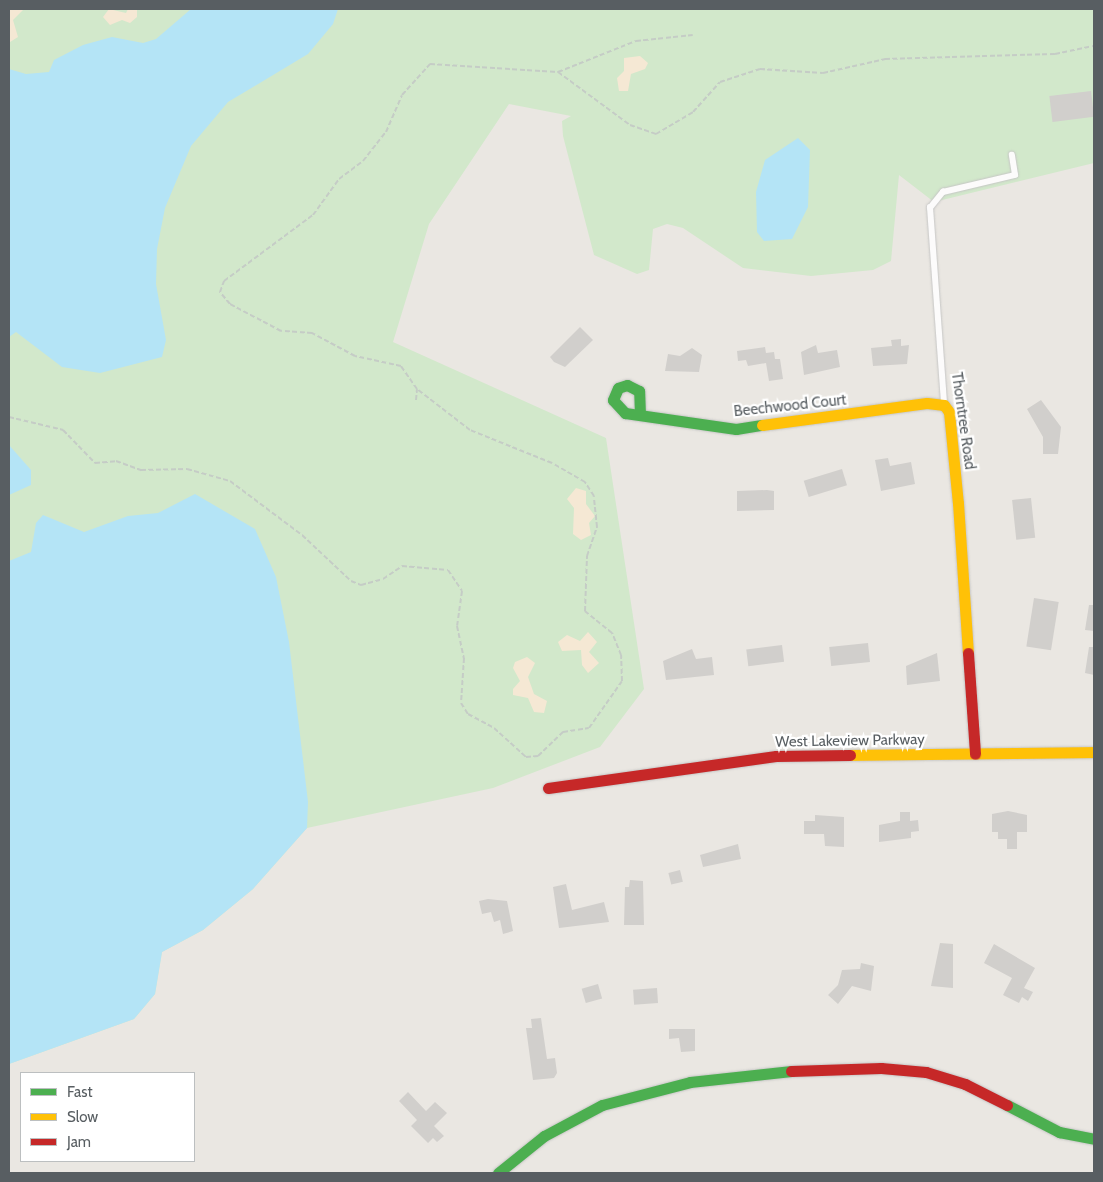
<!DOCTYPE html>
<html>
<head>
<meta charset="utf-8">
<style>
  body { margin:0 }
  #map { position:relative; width:1103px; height:1182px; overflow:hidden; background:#eae7e2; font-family:Cabin,sans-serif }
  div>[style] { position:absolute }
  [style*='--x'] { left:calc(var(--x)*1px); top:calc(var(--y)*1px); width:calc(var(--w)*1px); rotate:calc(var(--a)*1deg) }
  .green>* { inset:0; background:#d2e8cb }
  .sand>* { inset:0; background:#f5e8d4 }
  .water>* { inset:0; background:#b4e4f6 }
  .building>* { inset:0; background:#d1cfcc; transform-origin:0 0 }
  .path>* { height:2px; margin-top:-1px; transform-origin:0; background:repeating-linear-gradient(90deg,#c5ccc6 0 5px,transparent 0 7.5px) }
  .roads { filter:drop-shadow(0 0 1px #c6c6c5) drop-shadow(0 0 1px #c6c6c5) }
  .lane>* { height:5.5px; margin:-2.75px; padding:0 2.75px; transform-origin:2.75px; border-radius:2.75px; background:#fcfbfb }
  .fast>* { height:11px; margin:-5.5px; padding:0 5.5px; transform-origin:5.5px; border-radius:5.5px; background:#4caf50 }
  .slow>* { height:11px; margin:-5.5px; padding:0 5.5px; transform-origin:5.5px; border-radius:5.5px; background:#ffc107 }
  .jam>* { height:11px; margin:-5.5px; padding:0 5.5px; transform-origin:5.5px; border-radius:5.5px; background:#c62828 }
  span { translate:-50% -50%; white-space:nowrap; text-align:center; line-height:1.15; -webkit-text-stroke:4.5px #fff; paint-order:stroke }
  .street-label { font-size:15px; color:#585e62 }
  .frame { position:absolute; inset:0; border:10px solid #585e62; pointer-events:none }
  .legend { position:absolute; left:20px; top:1072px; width:175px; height:90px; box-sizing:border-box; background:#fff; border:1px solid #bcbfc0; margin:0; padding:6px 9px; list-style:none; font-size:15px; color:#585e62 }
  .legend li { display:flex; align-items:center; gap:10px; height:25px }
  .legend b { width:25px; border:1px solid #bcbfc0 }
</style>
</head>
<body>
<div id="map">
  <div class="green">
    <i style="clip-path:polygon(9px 9px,1094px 9px,1094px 163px,934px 202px,899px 175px,891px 261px,873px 270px,811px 276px,743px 268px,683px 228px,667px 224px,653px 229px,649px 270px,637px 274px,594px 255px,563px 136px,562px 121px,571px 116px,509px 104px,429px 224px,393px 342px,606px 438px,644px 689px,600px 747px,493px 788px,307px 828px,253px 889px,203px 930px,162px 952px,155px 994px,134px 1019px,9px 1064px)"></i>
  </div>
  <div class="sand">
    <i style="clip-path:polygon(9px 9px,24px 9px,13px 20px,18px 37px,10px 42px)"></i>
    <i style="clip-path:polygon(109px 9px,126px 13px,128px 9px,137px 9px,137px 17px,130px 23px,122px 20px,110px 25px,103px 17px)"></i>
    <i style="clip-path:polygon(640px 56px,648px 63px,645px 69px,631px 74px,628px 91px,619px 91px,617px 78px,624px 71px,624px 58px)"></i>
    <i style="clip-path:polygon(576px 488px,586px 491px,586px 504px,595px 516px,589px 523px,591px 535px,581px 540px,573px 534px,574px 508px,567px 499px)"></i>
    <i style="clip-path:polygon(588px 632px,597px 642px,589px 652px,599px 663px,588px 673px,582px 665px,581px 650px,562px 651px,558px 642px,567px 635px,580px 641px)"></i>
    <i style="clip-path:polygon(527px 657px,535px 663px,528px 677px,534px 694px,547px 701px,544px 713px,534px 712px,528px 698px,513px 695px,513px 689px,520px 681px,513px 668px,515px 662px)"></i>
  </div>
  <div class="water">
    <i style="clip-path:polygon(191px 9px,338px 9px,333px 24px,308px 54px,228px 102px,191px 146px,165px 208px,157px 249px,156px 284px,166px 340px,162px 357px,100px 373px,62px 367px,16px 332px,9px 337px,9px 69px,26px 74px,49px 72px,54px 60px,83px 45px,112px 37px,143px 43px,156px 39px)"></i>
    <i style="clip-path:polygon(798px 138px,810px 150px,808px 207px,792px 239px,764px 241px,757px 232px,756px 192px,765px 160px)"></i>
    <i style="clip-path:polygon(9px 445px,31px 470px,31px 485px,9px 495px)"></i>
    <i style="clip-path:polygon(195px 494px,255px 529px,276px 577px,289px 642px,308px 802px,307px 828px,253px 889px,203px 930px,162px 952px,155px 994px,134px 1019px,9px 1064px,9px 561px,31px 552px,36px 523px,43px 515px,84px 532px,128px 516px,158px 513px)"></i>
  </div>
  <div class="building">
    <i style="left:1091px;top:91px;width:26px;height:42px;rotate:83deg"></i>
    <i style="clip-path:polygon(580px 327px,593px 340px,565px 367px,554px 362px,550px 357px)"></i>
    <i style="clip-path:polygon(901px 339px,901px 346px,909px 345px,907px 364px,873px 366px,871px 348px,892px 346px,891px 340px)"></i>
    <i style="clip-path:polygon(816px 345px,818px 353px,837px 350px,840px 367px,804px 375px,801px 352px)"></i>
    <i style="clip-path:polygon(765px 347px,766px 353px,774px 352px,775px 359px,780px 359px,783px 379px,769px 381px,766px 363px,748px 366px,746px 360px,738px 361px,737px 351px)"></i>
    <i style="clip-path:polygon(692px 348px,702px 355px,699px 372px,665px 371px,668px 354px,680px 356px)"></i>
    <i style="clip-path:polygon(1041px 400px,1061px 427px,1058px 454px,1043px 454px,1043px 437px,1027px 409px)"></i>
    <i style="clip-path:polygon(888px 458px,890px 466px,911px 462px,915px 484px,881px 491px,875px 460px)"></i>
    <i style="left:842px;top:469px;width:17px;height:40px;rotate:73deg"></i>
    <i style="clip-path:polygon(767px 490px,774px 491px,774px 510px,737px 511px,737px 491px)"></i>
    <i style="left:1031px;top:498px;width:40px;height:19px;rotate:84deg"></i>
    <i style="left:1034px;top:598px;width:25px;height:49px;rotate:9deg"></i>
    <i style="clip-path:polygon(1089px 605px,1094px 605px,1094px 631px,1085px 630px)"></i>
    <i style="left:868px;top:643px;width:19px;height:39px;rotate:84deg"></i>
    <i style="left:782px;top:645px;width:17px;height:36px;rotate:83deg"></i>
    <i style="clip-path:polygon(1089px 647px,1094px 647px,1094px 675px,1085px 673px)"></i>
    <i style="clip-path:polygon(692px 649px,696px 659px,712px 657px,714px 675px,666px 680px,663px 661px)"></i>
    <i style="clip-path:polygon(937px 653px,940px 681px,907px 685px,906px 666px)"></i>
    <i style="clip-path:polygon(1008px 811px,1027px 815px,1027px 832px,1017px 832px,1017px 849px,1007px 849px,1007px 839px,998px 839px,998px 832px,992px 832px,992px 814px)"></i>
    <i style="clip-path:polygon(900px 812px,910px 812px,910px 821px,918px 820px,919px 831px,911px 832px,911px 838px,879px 842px,879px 825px,900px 821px)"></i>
    <i style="clip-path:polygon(815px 815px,844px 817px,844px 847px,825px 846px,824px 834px,804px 834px,804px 821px,815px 821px)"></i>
    <i style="clip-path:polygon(738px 844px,741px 859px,703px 867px,700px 855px)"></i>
    <i style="left:680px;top:870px;width:12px;height:12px;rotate:76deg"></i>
    <i style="clip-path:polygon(630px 880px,643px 881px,644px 925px,624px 925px,625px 887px,629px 887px)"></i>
    <i style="clip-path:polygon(566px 884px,572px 910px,604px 902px,609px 922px,559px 928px,553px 887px)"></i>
    <i style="clip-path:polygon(488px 899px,507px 901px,513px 931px,503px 934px,500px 920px,494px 922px,491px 912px,482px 914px,479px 901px)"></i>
    <i style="clip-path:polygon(940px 943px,953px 944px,953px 988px,931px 986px)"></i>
    <i style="clip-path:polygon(994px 944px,1035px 968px,1024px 988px,1033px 992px,1028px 1001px,1022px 997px,1019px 1003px,1003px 995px,1012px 978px,984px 963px)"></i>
    <i style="clip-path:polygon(861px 963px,874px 966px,871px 991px,852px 986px,838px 1004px,828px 995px,838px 985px,842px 970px,860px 969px)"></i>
    <i style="left:598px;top:984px;width:15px;height:17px;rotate:74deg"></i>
    <i style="left:657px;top:988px;width:15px;height:24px;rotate:86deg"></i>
    <i style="clip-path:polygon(541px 1018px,547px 1059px,555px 1058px,557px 1073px,554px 1078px,533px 1080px,526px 1028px,532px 1028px,531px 1019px)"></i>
    <i style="clip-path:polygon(669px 1029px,695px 1029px,695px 1051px,681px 1052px,679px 1038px,669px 1039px)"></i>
    <i style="clip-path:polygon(408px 1092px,426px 1111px,435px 1102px,447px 1113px,434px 1126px,444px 1136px,437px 1142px,433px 1138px,428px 1143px,411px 1126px,417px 1120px,399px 1101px)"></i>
  </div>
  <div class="path">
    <i style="--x:558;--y:72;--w:84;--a:-21.7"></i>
    <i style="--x:636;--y:41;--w:57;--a:-6"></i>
    <i style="--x:416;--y:400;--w:11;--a:-85"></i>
    <i style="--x:9;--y:417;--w:56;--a:13.5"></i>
    <i style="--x:63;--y:430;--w:46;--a:45.9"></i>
    <i style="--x:95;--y:463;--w:21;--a:-5"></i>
    <i style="--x:116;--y:461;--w:27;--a:20"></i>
    <i style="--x:141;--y:470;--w:46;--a:-1.2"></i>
    <i style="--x:187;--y:469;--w:45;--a:15.6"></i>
    <i style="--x:230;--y:481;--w:90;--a:36.9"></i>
    <i style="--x:302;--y:535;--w:67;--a:43.2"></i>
    <i style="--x:351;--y:581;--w:11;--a:22"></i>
    <i style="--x:361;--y:585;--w:23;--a:-15"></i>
    <i style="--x:383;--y:579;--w:23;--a:-34"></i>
    <i style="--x:402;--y:566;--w:46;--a:5"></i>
    <i style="--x:448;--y:570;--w:25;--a:56"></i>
    <i style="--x:462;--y:591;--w:35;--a:98"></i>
    <i style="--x:457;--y:626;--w:33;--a:78"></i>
    <i style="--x:464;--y:658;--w:45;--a:93.8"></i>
    <i style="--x:461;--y:703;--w:13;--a:58"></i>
    <i style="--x:468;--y:714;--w:30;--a:28"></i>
    <i style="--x:494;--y:728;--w:43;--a:42.2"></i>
    <i style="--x:526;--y:757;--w:12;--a:-5"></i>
    <i style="--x:538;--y:756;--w:35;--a:-44"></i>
    <i style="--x:563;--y:732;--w:26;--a:-9"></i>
    <i style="--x:589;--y:728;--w:57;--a:-54.9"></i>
    <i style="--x:622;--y:681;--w:26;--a:-92"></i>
    <i style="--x:621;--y:655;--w:24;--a:-112"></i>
    <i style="--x:612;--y:633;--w:35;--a:-141"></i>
    <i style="--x:585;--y:611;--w:55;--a:-87.9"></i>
    <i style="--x:587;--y:556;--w:31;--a:-71"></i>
    <i style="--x:597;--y:527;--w:31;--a:-96"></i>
    <i style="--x:594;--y:496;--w:17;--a:-123"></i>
    <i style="--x:585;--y:482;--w:38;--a:-150"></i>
    <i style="--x:552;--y:463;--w:88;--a:-158.1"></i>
    <i style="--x:470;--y:430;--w:67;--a:-142.3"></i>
    <i style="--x:417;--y:389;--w:28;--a:-125"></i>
    <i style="--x:401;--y:366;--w:47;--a:-167.7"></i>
    <i style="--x:355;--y:356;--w:49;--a:-151.9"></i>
    <i style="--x:312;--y:333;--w:31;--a:-176"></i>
    <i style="--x:281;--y:331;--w:58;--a:-152.1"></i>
    <i style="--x:230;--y:304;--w:16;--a:-130"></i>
    <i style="--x:220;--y:292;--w:12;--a:-70"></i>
    <i style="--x:224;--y:281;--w:111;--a:-36.6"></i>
    <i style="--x:313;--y:215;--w:44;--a:-54.2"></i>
    <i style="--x:339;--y:179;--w:30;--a:-37"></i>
    <i style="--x:363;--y:161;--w:37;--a:-52"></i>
    <i style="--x:386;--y:132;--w:40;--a:-66.6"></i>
    <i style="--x:402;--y:95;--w:42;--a:-47.9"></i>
    <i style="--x:430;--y:64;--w:128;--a:3.6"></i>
    <i style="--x:558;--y:72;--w:89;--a:36.4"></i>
    <i style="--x:630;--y:125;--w:28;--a:19"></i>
    <i style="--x:656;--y:134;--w:43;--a:-30.7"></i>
    <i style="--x:693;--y:112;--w:40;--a:-48"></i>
    <i style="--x:720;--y:82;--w:42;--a:-18"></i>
    <i style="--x:760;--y:69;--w:63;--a:3.6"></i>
    <i style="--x:823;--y:73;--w:64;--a:-12.7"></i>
    <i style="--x:885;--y:59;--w:170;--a:-1.7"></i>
    <i style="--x:1055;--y:54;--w:40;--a:-12"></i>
  </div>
  <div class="roads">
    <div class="lane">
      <i style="--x:944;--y:403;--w:196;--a:-94.1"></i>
      <i style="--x:930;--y:208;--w:21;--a:-51"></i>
      <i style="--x:943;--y:192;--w:74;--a:-13.3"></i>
      <i style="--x:1015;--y:175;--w:20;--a:-99"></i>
    </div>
    <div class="fast">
      <i style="--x:640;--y:415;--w:24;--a:-92"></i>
      <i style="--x:639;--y:391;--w:13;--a:-153"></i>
      <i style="--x:627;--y:385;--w:9;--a:162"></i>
      <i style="--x:618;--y:388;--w:13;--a:113"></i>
      <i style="--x:613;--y:400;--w:18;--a:47"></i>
      <i style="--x:625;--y:413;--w:112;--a:8.2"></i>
      <i style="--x:736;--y:429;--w:26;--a:-9"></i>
      <i style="--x:1007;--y:1105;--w:59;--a:27.4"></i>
      <i style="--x:1059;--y:1132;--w:36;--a:11"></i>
      <i style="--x:498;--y:1173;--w:59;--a:-38.8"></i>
      <i style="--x:544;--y:1136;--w:66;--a:-28.1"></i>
      <i style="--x:602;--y:1105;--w:91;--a:-14.6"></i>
      <i style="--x:690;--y:1082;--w:102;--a:-6.2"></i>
    </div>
    <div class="slow">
      <i style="--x:762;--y:425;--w:166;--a:-7.6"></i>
      <i style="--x:927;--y:403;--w:17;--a:7"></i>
      <i style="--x:944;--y:405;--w:9;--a:54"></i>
      <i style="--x:949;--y:412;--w:91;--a:84.4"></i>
      <i style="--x:958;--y:503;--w:150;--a:86.2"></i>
      <i style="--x:850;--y:755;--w:244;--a:-0.7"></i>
    </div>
    <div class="jam">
      <i style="--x:968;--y:653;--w:101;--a:86"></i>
      <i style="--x:548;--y:788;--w:230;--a:-8"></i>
      <i style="--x:776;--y:756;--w:74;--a:-0.8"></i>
      <i style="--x:791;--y:1071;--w:90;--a:-1.9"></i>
      <i style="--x:881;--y:1068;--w:45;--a:5.1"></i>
      <i style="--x:926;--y:1072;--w:41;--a:17.1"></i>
      <i style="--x:965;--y:1084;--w:47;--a:26.6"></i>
    </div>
  </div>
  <div class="street-label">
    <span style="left:790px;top:406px;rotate:-6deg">Beechwood Court</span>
    <span style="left:963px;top:421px;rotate:82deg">Thorntree Road</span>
    <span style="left:850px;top:741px;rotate:-1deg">West Lakeview Parkway</span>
  </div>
  <div class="frame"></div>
  <ul class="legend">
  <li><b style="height:6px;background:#4caf50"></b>Fast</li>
  <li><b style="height:6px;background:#ffc107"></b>Slow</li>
  <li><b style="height:6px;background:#c62828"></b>Jam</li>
  </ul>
</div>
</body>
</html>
